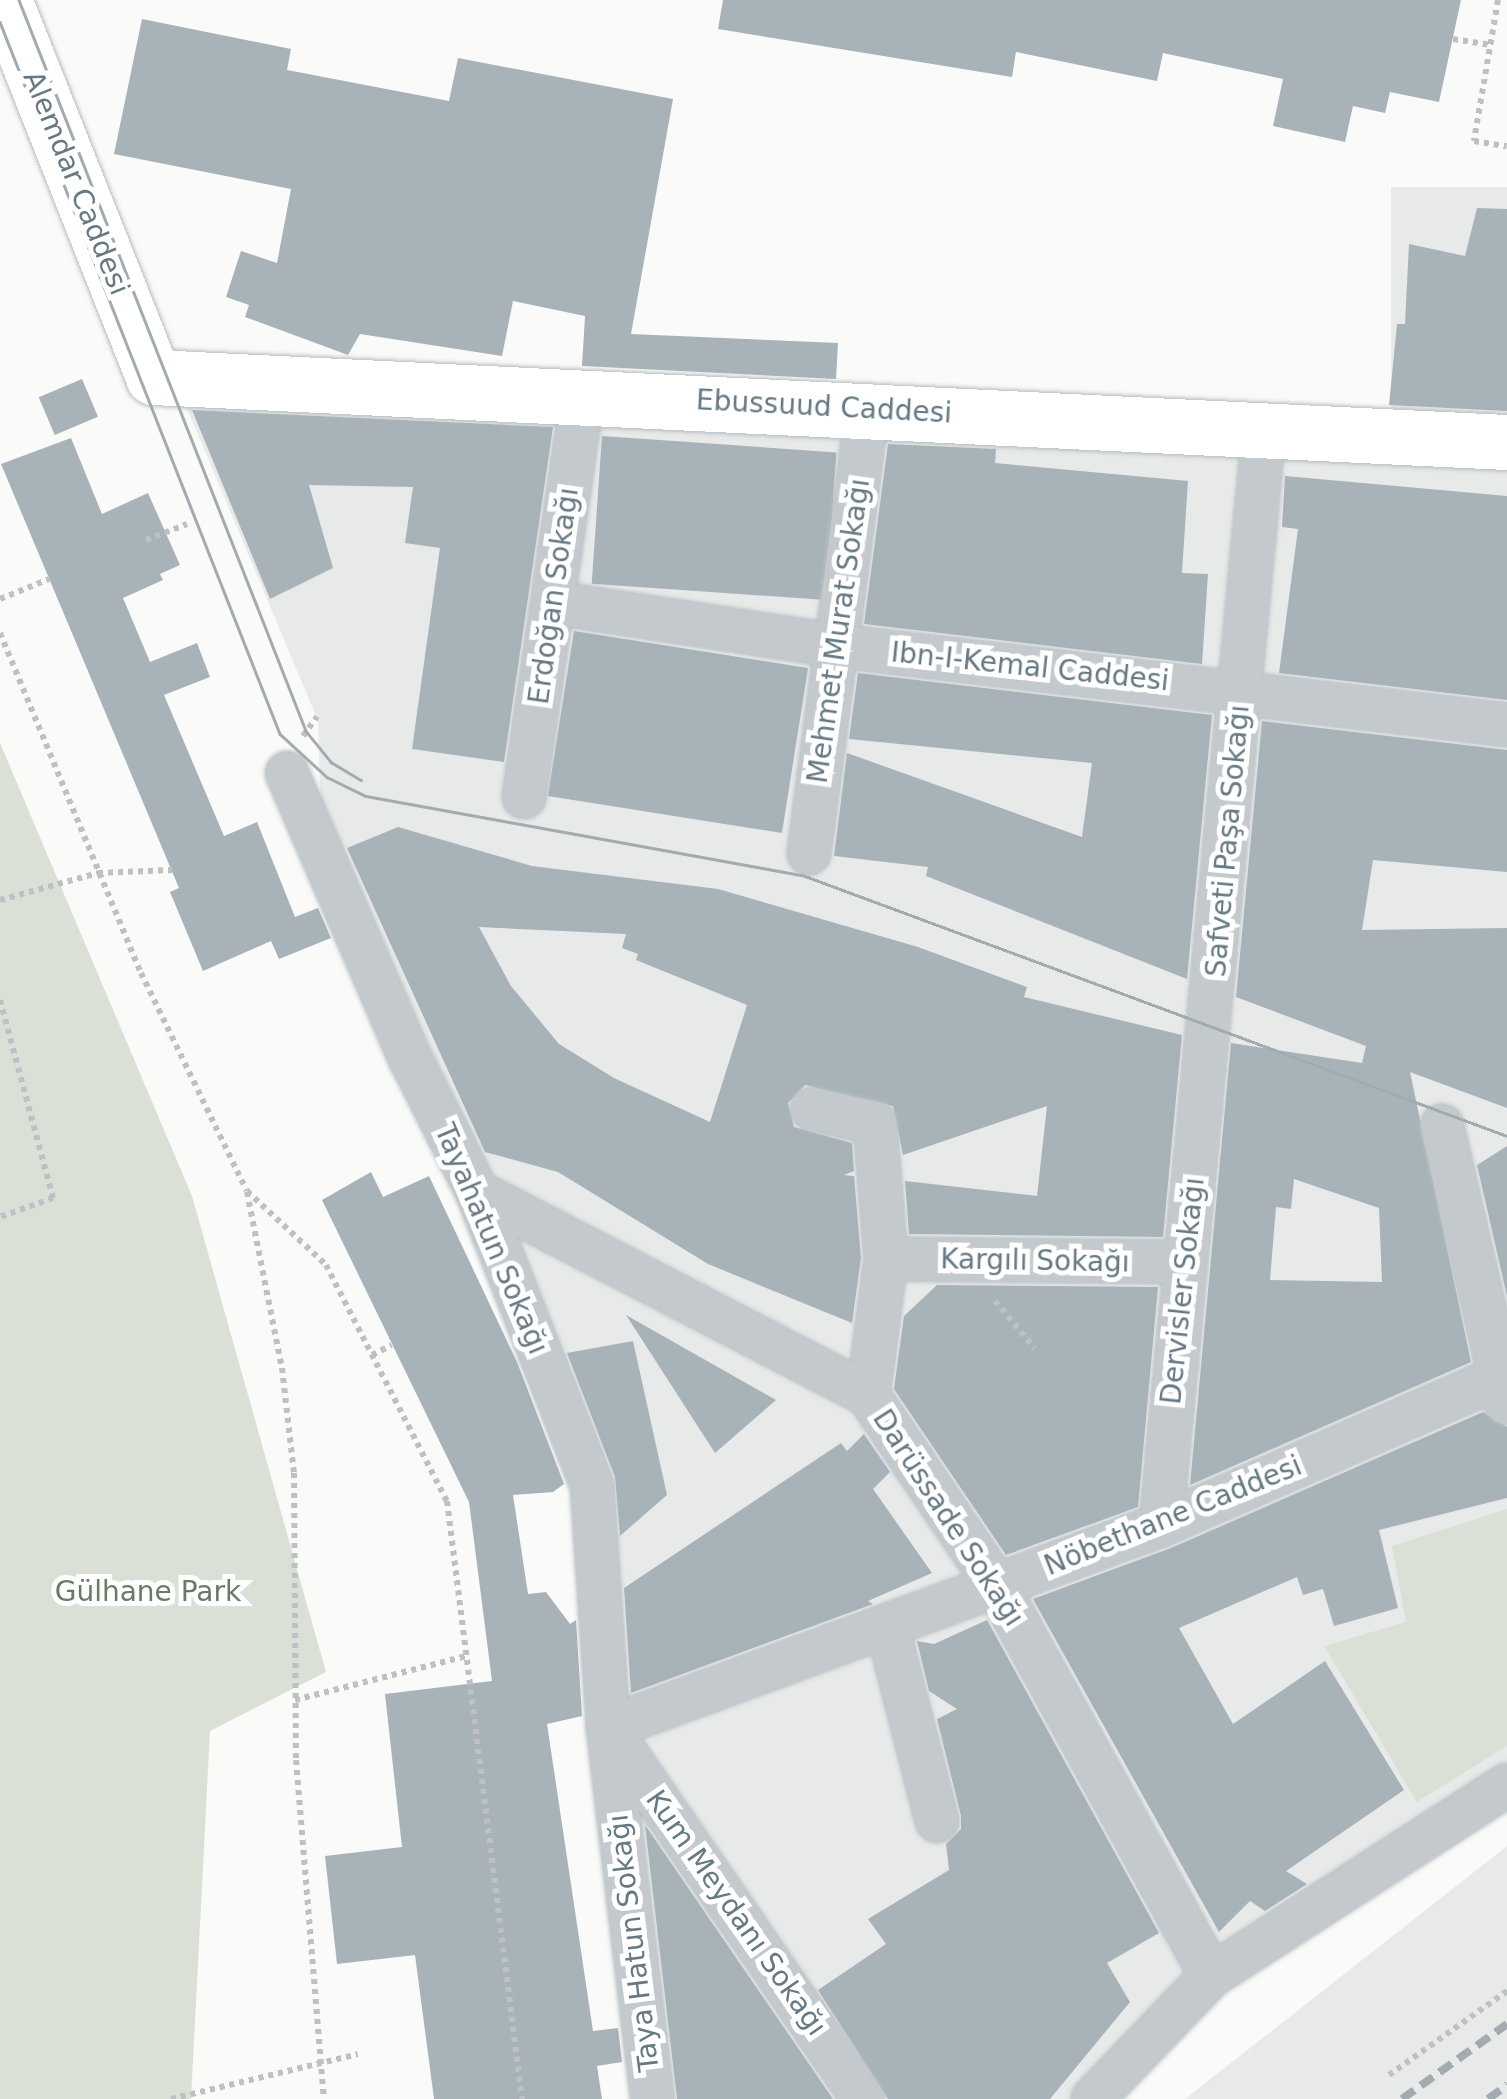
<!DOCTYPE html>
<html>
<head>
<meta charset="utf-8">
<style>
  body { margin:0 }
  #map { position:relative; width:1507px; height:2099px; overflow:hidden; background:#fafaf8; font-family:"DejaVu Sans",sans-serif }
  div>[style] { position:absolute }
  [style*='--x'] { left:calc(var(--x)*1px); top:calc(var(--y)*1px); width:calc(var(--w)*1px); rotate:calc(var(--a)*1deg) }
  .built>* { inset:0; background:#e8eae9; transform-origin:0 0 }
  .green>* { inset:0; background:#dbe0d7 }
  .building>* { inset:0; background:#a7b3b8; transform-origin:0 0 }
  .path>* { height:6px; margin-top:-3px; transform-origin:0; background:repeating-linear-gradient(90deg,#bdc1c3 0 5px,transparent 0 10px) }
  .roads { filter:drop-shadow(0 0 2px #b5bdc1) drop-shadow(0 0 2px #b5bdc1) }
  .street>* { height:42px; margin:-21px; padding:0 21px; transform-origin:21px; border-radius:21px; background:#c3c9cc }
  .secondary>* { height:55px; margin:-27.5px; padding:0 27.5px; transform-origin:27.5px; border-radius:27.5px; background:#fff }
  .tram>* { height:2.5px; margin:-1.25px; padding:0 1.25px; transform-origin:1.25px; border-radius:1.25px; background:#a2abb0 }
  .rail>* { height:8px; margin-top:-4px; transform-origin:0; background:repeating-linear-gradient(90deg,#a2abb0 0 15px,transparent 0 23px) }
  span { translate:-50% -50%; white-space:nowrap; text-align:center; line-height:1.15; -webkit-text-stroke:10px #fff; paint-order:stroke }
  .street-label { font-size:28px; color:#647984 }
  .park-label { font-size:28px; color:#6a7b63 }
</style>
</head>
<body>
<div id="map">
  <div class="built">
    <i style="left:1391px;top:187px;width:116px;height:237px"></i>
    <i style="clip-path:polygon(177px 384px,1507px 458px,1507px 1793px,1208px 1984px,1102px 2099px,658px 2099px,595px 1474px,321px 834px,318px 721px)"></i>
    <i style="clip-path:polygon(1507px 1846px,1507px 2099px,1185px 2099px)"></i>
  </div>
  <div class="green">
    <i style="clip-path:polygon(0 743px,192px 1196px,326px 1672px,210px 1731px,191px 2099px,0 2099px)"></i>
    <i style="clip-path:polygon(1507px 1509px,1507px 1746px,1417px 1802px,1324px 1646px,1406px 1622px,1392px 1546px)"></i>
  </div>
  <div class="building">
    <i style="clip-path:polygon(723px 0,1461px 0,1439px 102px,1390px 92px,1385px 113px,1353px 106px,1345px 142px,1273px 126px,1283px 79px,1163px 53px,1157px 81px,1016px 52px,1012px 77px,718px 29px)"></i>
    <i style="clip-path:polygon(142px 19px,291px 49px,287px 70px,449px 101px,458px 58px,673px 99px,631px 334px,838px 343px,836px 379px,582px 366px,585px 316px,513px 301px,502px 356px,360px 334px,348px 355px,245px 317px,249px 305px,226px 297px,241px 251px,277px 263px,291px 189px,114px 154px)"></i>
    <i style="clip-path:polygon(1477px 208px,1507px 209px,1507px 411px,1389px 405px,1397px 324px,1405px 324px,1409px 244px,1465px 256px)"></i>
    <i style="left:82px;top:379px;width:41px;height:47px;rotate:67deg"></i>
    <i style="clip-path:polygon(192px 410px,553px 427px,504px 762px,412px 749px,440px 548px,405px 543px,413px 487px,309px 485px,333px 568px,270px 599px)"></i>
    <i style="left:602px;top:436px;width:235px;height:148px;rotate:4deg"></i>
    <i style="clip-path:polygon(71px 438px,102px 514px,148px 493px,180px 565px,160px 574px,163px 580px,123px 598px,150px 662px,197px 643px,210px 677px,164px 695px,224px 836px,257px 822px,295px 917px,318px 908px,331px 938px,279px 959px,271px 941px,203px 971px,170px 892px,179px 888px,1px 464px)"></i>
    <i style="clip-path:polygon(888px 444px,996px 449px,995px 463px,1188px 481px,1182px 573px,1208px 574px,1202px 664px,864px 624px)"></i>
    <i style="clip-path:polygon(1285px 476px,1507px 496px,1507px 700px,1279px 673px,1298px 529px,1282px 527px)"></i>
    <i style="left:574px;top:631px;width:237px;height:167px;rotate:9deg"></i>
    <i style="clip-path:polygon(858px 673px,1212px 715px,1187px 979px,926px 876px,928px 867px,834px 856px,847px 753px,1082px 837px,1092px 763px,849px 739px)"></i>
    <i style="clip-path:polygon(evenodd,1262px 721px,1507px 750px,1507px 872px,1373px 860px,1362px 930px,1507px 928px,1507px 1108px,1410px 1072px,1471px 1362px,1190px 1485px,1231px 1043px,1362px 1063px,1366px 1046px,1236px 997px,1262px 721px,1294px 1179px,1379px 1208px,1382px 1282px,1270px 1280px,1276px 1207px,1291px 1209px,1294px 1179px)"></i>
    <i style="clip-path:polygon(evenodd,398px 827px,532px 866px,718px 889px,918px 947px,1027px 987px,1024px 997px,1182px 1035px,1163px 1237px,909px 1234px,905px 1181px,1037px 1196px,1047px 1106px,903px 1155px,893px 1106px,805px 1085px,788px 1103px,794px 1127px,852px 1143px,854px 1171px,844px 1175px,854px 1176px,861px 1258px,852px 1323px,708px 1264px,558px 1172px,485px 1152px,347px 848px,398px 827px,479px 927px,626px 934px,622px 948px,638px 954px,636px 960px,747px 1005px,710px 1122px,614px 1078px,559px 1044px,511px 986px,479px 927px)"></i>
    <i style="clip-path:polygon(1507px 1146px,1507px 1296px,1477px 1165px)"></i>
    <i style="clip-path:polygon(371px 1172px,383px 1197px,429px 1176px,517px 1362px,564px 1484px,553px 1492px,513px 1495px,528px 1594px,546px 1592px,570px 1624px,576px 1620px,582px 1716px,547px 1724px,593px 2031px,618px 2028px,622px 2062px,597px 2066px,602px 2099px,434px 2099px,415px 1955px,337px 1964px,325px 1856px,402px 1847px,385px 1694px,492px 1681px,469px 1502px,322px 1200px)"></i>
    <i style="clip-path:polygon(937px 1285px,1158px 1287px,1138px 1507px,1006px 1555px,894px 1389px,904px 1316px)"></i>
    <i style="clip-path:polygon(626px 1315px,776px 1400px,715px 1453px)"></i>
    <i style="clip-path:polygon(633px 1341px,667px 1495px,620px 1536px,615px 1477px,567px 1353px)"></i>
    <i style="clip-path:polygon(1483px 1412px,1507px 1427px,1507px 1498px,1379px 1530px,1398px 1608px,1334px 1626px,1323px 1589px,1303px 1595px,1297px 1577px,1179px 1628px,1233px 1724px,1325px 1661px,1404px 1790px,1286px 1871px,1307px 1884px,1265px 1911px,1250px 1901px,1219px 1932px,1033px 1599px,1171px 1548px)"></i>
    <i style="clip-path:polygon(864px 1434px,890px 1472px,873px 1489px,932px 1573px,868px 1601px,873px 1604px,631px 1693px,624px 1588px,841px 1443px,847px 1451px)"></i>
    <i style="clip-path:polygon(987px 1620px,1159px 1933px,1107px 1963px,1130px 2002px,1050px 2099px,888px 2099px,818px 1990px,886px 1944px,868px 1919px,949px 1870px,946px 1844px,961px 1829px,961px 1816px,937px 1719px,957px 1709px,929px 1691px,917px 1641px,934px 1644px)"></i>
    <i style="clip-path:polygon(645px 1825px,833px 2099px,677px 2099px)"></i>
  </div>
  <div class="path">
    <i style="--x:1498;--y:0;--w:143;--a:99.7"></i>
    <i style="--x:1474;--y:141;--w:33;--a:9"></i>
    <i style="--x:1453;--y:39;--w:37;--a:9"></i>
    <i style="--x:146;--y:540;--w:44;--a:-21.3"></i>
    <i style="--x:0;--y:599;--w:53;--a:-22.2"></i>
    <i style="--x:0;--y:633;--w:368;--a:67.5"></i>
    <i style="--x:141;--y:973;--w:242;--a:64.1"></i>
    <i style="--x:247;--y:1191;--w:108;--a:43.1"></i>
    <i style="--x:326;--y:1265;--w:265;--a:62.9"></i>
    <i style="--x:447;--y:1501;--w:603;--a:82.85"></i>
    <i style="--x:303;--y:736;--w:24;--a:-54"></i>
    <i style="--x:0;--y:900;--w:102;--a:-15.4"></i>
    <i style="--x:98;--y:873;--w:74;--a:-2.3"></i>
    <i style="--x:0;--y:1000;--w:205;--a:75"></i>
    <i style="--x:53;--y:1198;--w:56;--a:160.3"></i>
    <i style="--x:247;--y:1192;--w:179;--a:78.8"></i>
    <i style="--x:282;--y:1368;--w:106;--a:83.5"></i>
    <i style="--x:294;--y:1473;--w:287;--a:89.6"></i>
    <i style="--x:296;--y:1760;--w:340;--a:85.3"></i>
    <i style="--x:995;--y:1301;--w:62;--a:50.2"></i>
    <i style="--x:372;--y:1355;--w:22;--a:-27"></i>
    <i style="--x:295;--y:1700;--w:177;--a:-14.4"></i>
    <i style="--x:1389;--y:2075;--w:145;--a:-35.4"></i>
    <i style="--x:171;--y:2099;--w:192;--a:-13.5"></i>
  </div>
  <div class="roads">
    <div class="street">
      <i style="--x:554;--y:603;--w:288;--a:8.6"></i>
      <i style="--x:839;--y:646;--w:673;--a:6.74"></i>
      <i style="--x:287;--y:773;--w:310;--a:66.7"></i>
      <i style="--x:410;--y:1058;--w:150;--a:63.4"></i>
      <i style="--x:477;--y:1192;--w:316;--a:68.6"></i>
      <i style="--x:592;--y:1486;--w:243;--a:86.2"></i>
      <i style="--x:608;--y:1728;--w:374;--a:83.2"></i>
      <i style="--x:524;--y:797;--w:406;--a:-81.7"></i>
      <i style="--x:809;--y:853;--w:447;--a:-82.5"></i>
      <i style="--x:812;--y:1109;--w:65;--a:12.5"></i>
      <i style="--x:875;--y:1123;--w:136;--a:85.4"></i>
      <i style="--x:886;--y:1259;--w:137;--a:97.5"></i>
      <i style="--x:1442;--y:1126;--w:284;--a:77"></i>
      <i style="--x:477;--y:1192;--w:441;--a:27.4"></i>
      <i style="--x:868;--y:1395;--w:230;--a:56"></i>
      <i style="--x:997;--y:1586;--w:445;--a:61.2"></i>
      <i style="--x:886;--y:1259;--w:299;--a:0.6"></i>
      <i style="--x:1161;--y:1525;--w:1100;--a:-84.63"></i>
      <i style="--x:887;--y:1626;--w:201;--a:75.6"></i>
      <i style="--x:608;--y:1728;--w:589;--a:-20.16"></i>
      <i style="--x:1161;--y:1525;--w:378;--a:-23.6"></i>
      <i style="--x:611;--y:1732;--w:445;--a:55.5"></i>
      <i style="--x:1093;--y:2099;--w:170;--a:-46.2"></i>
      <i style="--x:1211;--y:1976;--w:352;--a:-32.8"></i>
    </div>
    <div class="secondary">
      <i style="--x:4;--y:0;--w:405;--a:68.4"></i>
      <i style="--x:153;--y:377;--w:1356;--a:2.75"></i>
    </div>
  </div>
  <div class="tram">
    <i style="--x:19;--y:0;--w:785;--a:68.56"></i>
    <i style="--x:306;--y:731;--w:40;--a:51"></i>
    <i style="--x:331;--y:762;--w:35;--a:31"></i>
    <i style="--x:0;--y:22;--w:765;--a:68.53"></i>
    <i style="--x:280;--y:734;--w:64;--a:42.5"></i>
    <i style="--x:327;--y:777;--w:43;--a:26"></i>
    <i style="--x:366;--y:796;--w:446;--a:10.3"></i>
    <i style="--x:805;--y:876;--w:749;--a:20.32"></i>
  </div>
  <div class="rail">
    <i style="--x:1402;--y:2099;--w:129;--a:-35.5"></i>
    <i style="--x:1488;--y:2099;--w:24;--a:-36"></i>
  </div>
  <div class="street-label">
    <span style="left:76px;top:183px;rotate:68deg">Alemdar Caddesi</span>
    <span style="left:824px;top:407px;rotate:3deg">Ebussuud Caddesi</span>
    <span style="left:554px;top:596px;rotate:-82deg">Erdoğan Sokağı</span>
    <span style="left:839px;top:631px;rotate:-82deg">Mehmet Murat Sokağı</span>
    <span style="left:1030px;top:667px;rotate:6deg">Ibn-I-Kemal Caddesi</span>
    <span style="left:1228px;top:841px;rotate:-85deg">Safveti Paşa Sokağı</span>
    <span style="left:491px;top:1239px;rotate:67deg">Tayahatun Sokağı</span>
    <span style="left:1035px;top:1261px;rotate:1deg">Kargılı Sokağı</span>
    <span style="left:1183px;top:1291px;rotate:-84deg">Dervisler Sokağı</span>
    <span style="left:1173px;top:1516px;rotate:-22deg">Nöbethane Caddesi</span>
    <span style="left:948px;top:1518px;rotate:57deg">Darüssade Sokağı</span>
    <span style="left:736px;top:1913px;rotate:55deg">Kum Meydanı Sokağı</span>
    <span style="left:634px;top:1943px;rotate:-97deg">Taya Hatun Sokağı</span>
  </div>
  <div class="park-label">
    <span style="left:148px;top:1592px">Gülhane Park</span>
  </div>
</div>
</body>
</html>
